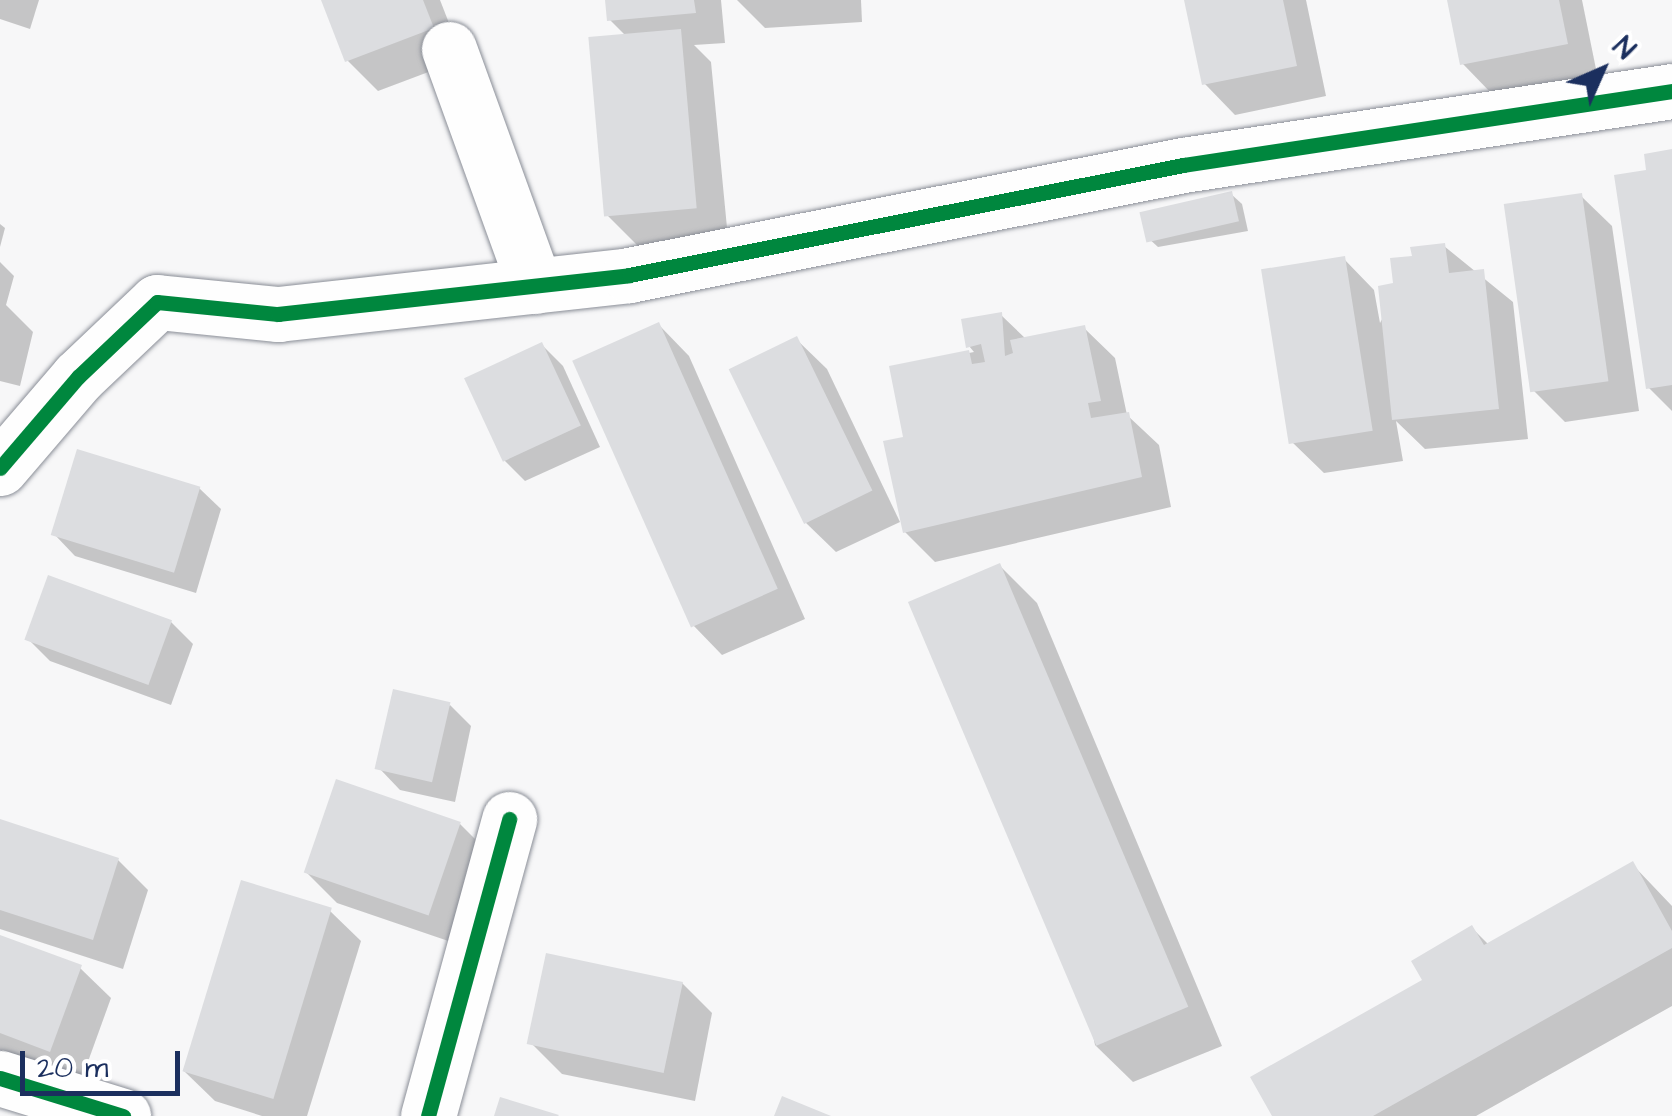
<!DOCTYPE html>
<html>
<head>
<meta charset="utf-8">
<style>
  body { margin:0 }
  #map { position:relative; width:1672px; height:1116px; overflow:hidden; background:#f7f7f8; font-family:"Architects Daughter",sans-serif }
  div>[style] { position:absolute }
  [style*='--x'] { left:calc(var(--x)*1px); top:calc(var(--y)*1px); width:calc(var(--w)*1px); rotate:calc(var(--a)*1deg) }
  .shadow>* { inset:0; background:#0003 }
  .building>* { inset:0; background:#dcdde0; transform-origin:0 0 }
  .roads { filter:drop-shadow(0 0 2px #8a8e97) drop-shadow(0 0 2px #8a8e97) }
  .minor>* { height:55px; margin:-27.5px; padding:0 27.5px; transform-origin:27.5px; border-radius:27.5px; background:#fefefe }
  .cycleway>* { height:15px; margin:-7.5px; padding:0 7.5px; transform-origin:7.5px; border-radius:7.5px; background:#00873e }
  span { translate:-50% -50%; white-space:nowrap; text-align:center; line-height:1.15; -webkit-text-stroke:8px #fff; paint-order:stroke }
  .north { position:absolute; left:1552px; top:20px; width:100px; height:100px; -webkit-text-stroke:8px #fff; paint-order:stroke; rotate:45deg; font-size:28px; font-weight:700; line-height:40px; text-align:center; color:#1b2f5e }
  .north::after { content:''; display:block; margin:auto; width:35px; height:45px; background:#1b2f5e; clip-path:polygon(50% 0,100% 100%,50% 72%,0 100%) }
  .scale { position:absolute; left:20px; top:1051px; width:160px; height:45px; box-sizing:border-box; border:5px solid #1b2f5e; border-top:0; padding-left:12px; font-size:30px; line-height:35px; white-space:nowrap; color:#1b2f5e; -webkit-text-stroke:8px #fff; paint-order:stroke }
</style>
</head>
<body>
<div id="map">
  <div class="shadow">
    <i style="clip-path:polygon(0 0,39px 0,30px 29px,0 19px)"></i>
    <i style="clip-path:polygon(324px 0,440px 0,463px 59px,378px 91px,347px 60px)"></i>
    <i style="clip-path:polygon(607px 0,721px 0,725px 43px,694px 45px,711px 62px,728px 238px,638px 246px,607px 215px,626px 36px,609px 19px)"></i>
    <i style="clip-path:polygon(737px 0,861px 0,862px 22px,765px 28px)"></i>
    <i style="clip-path:polygon(1187px 0,1306px 0,1326px 96px,1235px 115px,1205px 84px)"></i>
    <i style="clip-path:polygon(1450px 0,1582px 0,1597px 74px,1493px 95px,1463px 64px)"></i>
    <i style="clip-path:polygon(1672px 152px,1672px 411px,1649px 388px,1649px 172px)"></i>
    <i style="clip-path:polygon(1231px 194px,1242px 204px,1248px 231px,1158px 247px,1147px 237px)"></i>
    <i style="clip-path:polygon(1581px 196px,1612px 226px,1639px 411px,1565px 422px,1534px 391px)"></i>
    <i style="clip-path:polygon(0 224px,5px 228px,0 247px)"></i>
    <i style="clip-path:polygon(1444px 246px,1513px 302px,1528px 439px,1425px 449px,1396px 421px,1403px 461px,1324px 473px,1293px 443px,1344px 259px,1374px 290px,1380px 323px,1414px 258px)"></i>
    <i style="clip-path:polygon(0 262px,14px 276px,6px 305px,33px 332px,20px 386px,0 381px)"></i>
    <i style="clip-path:polygon(1001px 315px,1026px 339px,1084px 328px,1115px 358px,1127px 415px,1159px 445px,1171px 507px,935px 562px,905px 532px,906px 439px,892px 368px,974px 352px,969px 346px)"></i>
    <i style="clip-path:polygon(659px 325px,689px 356px,805px 619px,722px 655px,692px 624px)"></i>
    <i style="clip-path:polygon(796px 339px,827px 369px,900px 522px,836px 552px,805px 522px)"></i>
    <i style="clip-path:polygon(542px 345px,563px 366px,600px 447px,525px 481px,503px 459px)"></i>
    <i style="clip-path:polygon(199px 488px,221px 509px,196px 593px,75px 556px,54px 534px)"></i>
    <i style="clip-path:polygon(1000px 566px,1037px 603px,1222px 1046px,1133px 1082px,1095px 1045px)"></i>
    <i style="clip-path:polygon(171px 622px,193px 644px,171px 705px,50px 661px,28px 639px)"></i>
    <i style="clip-path:polygon(450px 705px,471px 726px,455px 802px,400px 790px,379px 768px)"></i>
    <i style="clip-path:polygon(0 822px,118px 860px,148px 890px,123px 969px,0 929px)"></i>
    <i style="clip-path:polygon(460px 824px,490px 854px,460px 945px,337px 903px,307px 873px)"></i>
    <i style="clip-path:polygon(1632px 864px,1672px 906px,1672px 1006px,1476px 1116px,1275px 1116px,1425px 981px,1472px 928px,1489px 945px)"></i>
    <i style="clip-path:polygon(330px 911px,361px 941px,307px 1116px,262px 1116px,215px 1101px,184px 1071px)"></i>
    <i style="clip-path:polygon(0 938px,80px 968px,111px 998px,81px 1081px,0 1051px)"></i>
    <i style="clip-path:polygon(682px 983px,712px 1013px,695px 1101px,562px 1074px,531px 1043px)"></i>
  </div>
  <div class="building">
    <i style="clip-path:polygon(321px 0,423px 0,434px 28px,345px 62px)"></i>
    <i style="clip-path:polygon(605px 0,694px 0,696px 13px,607px 21px)"></i>
    <i style="clip-path:polygon(1184px 0,1283px 0,1297px 66px,1202px 85px)"></i>
    <i style="clip-path:polygon(1447px 0,1559px 0,1568px 44px,1460px 65px)"></i>
    <i style="left:681px;top:29px;width:180px;height:93px;rotate:85deg"></i>
    <i style="clip-path:polygon(1672px 149px,1672px 385px,1646px 389px,1614px 175px,1646px 170px,1644px 154px)"></i>
    <i style="left:1232px;top:191px;width:31px;height:95px;rotate:77deg"></i>
    <i style="left:1582px;top:193px;width:190px;height:79px;rotate:82deg"></i>
    <i style="clip-path:polygon(1445px 243px,1449px 273px,1484px 269px,1499px 409px,1392px 420px,1378px 286px,1393px 283px,1390px 258px,1412px 256px,1410px 247px)"></i>
    <i style="left:1345px;top:256px;width:177px;height:85px;rotate:81deg"></i>
    <i style="clip-path:polygon(1002px 312px,1005px 356px,1013px 353px,1010px 340px,1085px 325px,1101px 401px,1088px 403px,1091px 418px,1129px 412px,1142px 477px,903px 533px,883px 441px,903px 437px,889px 366px,969px 350px,972px 364px,985px 362px,981px 344px,966px 348px,961px 319px)"></i>
    <i style="left:659px;top:322px;width:292px;height:95px;rotate:66deg"></i>
    <i style="left:797px;top:336px;width:172px;height:76px;rotate:64deg"></i>
    <i style="left:542px;top:342px;width:92px;height:86px;rotate:65deg"></i>
    <i style="left:77px;top:449px;width:129px;height:90px;rotate:17deg"></i>
    <i style="left:1000px;top:563px;width:482px;height:100px;rotate:67deg"></i>
    <i style="left:48px;top:575px;width:132px;height:69px;rotate:20deg"></i>
    <i style="left:393px;top:689px;width:59px;height:82px;rotate:13deg"></i>
    <i style="left:336px;top:779px;width:132px;height:99px;rotate:19deg"></i>
    <i style="clip-path:polygon(0 819px,119px 858px,93px 940px,0 910px)"></i>
    <i style="clip-path:polygon(1633px 861px,1672px 931px,1672px 948px,1373px 1116px,1272px 1116px,1250px 1077px,1422px 980px,1411px 961px,1472px 925px,1484px 945px)"></i>
    <i style="left:241px;top:880px;width:95px;height:200px;rotate:17deg"></i>
    <i style="clip-path:polygon(0 935px,82px 965px,50px 1052px,0 1033px)"></i>
    <i style="left:546px;top:953px;width:140px;height:93px;rotate:12deg"></i>
    <i style="clip-path:polygon(782px 1096px,831px 1116px,774px 1116px)"></i>
    <i style="clip-path:polygon(500px 1097px,559px 1115px,558px 1116px,494px 1116px)"></i>
  </div>
  <div class="roads">
    <div class="minor">
      <i style="--x:449;--y:49;--w:252;--a:70.1"></i>
      <i style="--x:0;--y:468;--w:120;--a:-49.4"></i>
      <i style="--x:78;--y:377;--w:109;--a:-43.5"></i>
      <i style="--x:157;--y:302;--w:122;--a:5.7"></i>
      <i style="--x:278;--y:314;--w:353;--a:-6.3"></i>
      <i style="--x:629;--y:275;--w:565;--a:-11.23"></i>
      <i style="--x:1183;--y:165;--w:495;--a:-8.6"></i>
      <i style="--x:0;--y:1078;--w:129;--a:17.2"></i>
      <i style="--x:428;--y:1116;--w:308;--a:-74.7"></i>
    </div>
  </div>
  <div class="cycleway">
    <i style="--x:0;--y:468;--w:120;--a:-49.4"></i>
    <i style="--x:78;--y:377;--w:109;--a:-43.5"></i>
    <i style="--x:157;--y:302;--w:122;--a:5.7"></i>
    <i style="--x:278;--y:314;--w:353;--a:-6.3"></i>
    <i style="--x:629;--y:275;--w:565;--a:-11.23"></i>
    <i style="--x:1183;--y:165;--w:495;--a:-8.6"></i>
    <i style="--x:0;--y:1078;--w:129;--a:17.2"></i>
    <i style="--x:428;--y:1116;--w:308;--a:-74.7"></i>
  </div>
  <div class="north">N</div>
  <div class="scale">20 m</div>
</div>
</body>
</html>
